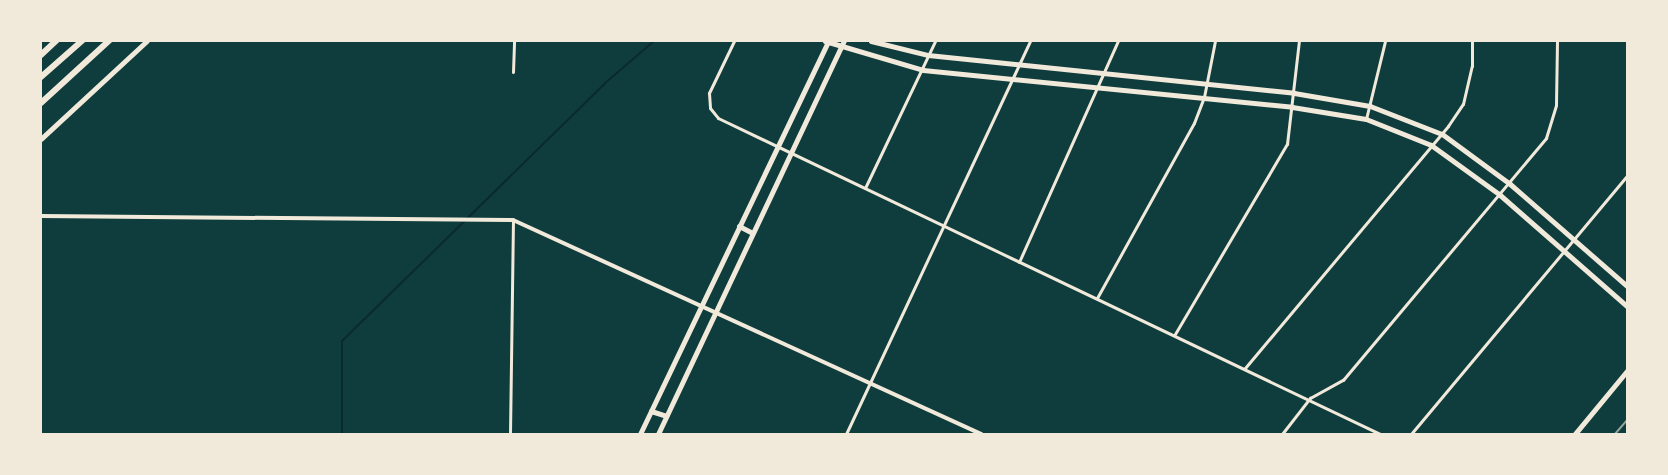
<!DOCTYPE html>
<html>
<head>
<meta charset="utf-8">
<style>
  body { margin:0 }
  #map { position:relative; width:1668px; height:475px; overflow:hidden; background:#0f3d3e; font-family:Mulish,sans-serif }
  div>[style] { position:absolute }
  [style*='--x'] { left:calc(var(--x)*1px); top:calc(var(--y)*1px); width:calc(var(--w)*1px); rotate:calc(var(--a)*1deg) }
  .stream>* { height:2px; margin:-1px; padding:0 1px; transform-origin:1px; border-radius:1px; background:#0a2a2b }
  .minor>* { height:3px; margin:-1.5px; padding:0 1.5px; transform-origin:1.5px; border-radius:1.5px; background:#f1e9da }
  .tertiary>* { height:4px; margin:-2px; padding:0 2px; transform-origin:2px; border-radius:2px; background:#f1e9da }
  .secondary>* { height:4.5px; margin:-2.25px; padding:0 2.25px; transform-origin:2.25px; border-radius:2.25px; background:#f1e9da }
  .primary>* { height:5px; margin:-2.5px; padding:0 2.5px; transform-origin:2.5px; border-radius:2.5px; background:#f1e9da }
  .motorway>* { height:5.5px; margin:-2.75px; padding:0 2.75px; transform-origin:2.75px; border-radius:2.75px; background:#f1e9da }
  .rail>* { height:2px; margin:-1px; padding:0 1px; transform-origin:1px; border-radius:1px; background:#97a49c }
  span { translate:-50% -50%; white-space:nowrap; text-align:center; line-height:1.15; -webkit-text-stroke:4px #f1e9da; paint-order:stroke }
  .frame { position:absolute; inset:0; border:42px solid #f1e9da; pointer-events:none }
</style>
</head>
<body>
<div id="map">
  <div class="stream">
    <i style="--x:342;--y:434;--w:93;--a:-90"></i>
    <i style="--x:342;--y:341;--w:367;--a:-44.4"></i>
    <i style="--x:604;--y:84;--w:66;--a:-40.7"></i>
  </div>
  <div class="minor">
    <i style="--x:734;--y:41;--w:58;--a:115.7"></i>
    <i style="--x:709;--y:93;--w:15;--a:86"></i>
    <i style="--x:710;--y:108;--w:13;--a:51"></i>
    <i style="--x:718;--y:118;--w:734;--a:25.52"></i>
    <i style="--x:513;--y:72;--w:31;--a:-88"></i>
    <i style="--x:1366;--y:119;--w:80;--a:-76.3"></i>
    <i style="--x:865;--y:188;--w:163;--a:-64.5"></i>
    <i style="--x:1019;--y:262;--w:242;--a:-65.9"></i>
    <i style="--x:1097;--y:298;--w:200;--a:-61"></i>
    <i style="--x:1194;--y:123;--w:28;--a:-69"></i>
    <i style="--x:1204;--y:97;--w:57;--a:-78.9"></i>
    <i style="--x:1175;--y:334;--w:221;--a:-59.5"></i>
    <i style="--x:1287;--y:144;--w:104;--a:-83.4"></i>
    <i style="--x:1245;--y:368;--w:316;--a:-50"></i>
    <i style="--x:1448;--y:126;--w:27;--a:-56"></i>
    <i style="--x:1463;--y:104;--w:39;--a:-77"></i>
    <i style="--x:1472;--y:66;--w:25;--a:-90"></i>
    <i style="--x:510;--y:434;--w:214;--a:-89.2"></i>
    <i style="--x:846;--y:434;--w:434;--a:-64.9"></i>
    <i style="--x:1282;--y:434;--w:46;--a:-52.1"></i>
    <i style="--x:1310;--y:398;--w:38;--a:-29"></i>
    <i style="--x:1343;--y:380;--w:316;--a:-50"></i>
    <i style="--x:1546;--y:138;--w:34;--a:-73"></i>
    <i style="--x:1556;--y:105;--w:64;--a:-89.1"></i>
    <i style="--x:1411;--y:434;--w:336;--a:-50.1"></i>
  </div>
  <div class="tertiary">
    <i style="--x:41;--y:216;--w:472;--a:0.5"></i>
    <i style="--x:513;--y:220;--w:515;--a:24.57"></i>
  </div>
  <div class="secondary">
    <i style="--x:41;--y:139;--w:144;--a:-42.8"></i>
    <i style="--x:1575;--y:434;--w:82;--a:-50.5"></i>
  </div>
  <div class="primary">
    <i style="--x:825;--y:41;--w:102;--a:16.5"></i>
    <i style="--x:923;--y:70;--w:371;--a:5.7"></i>
    <i style="--x:1292;--y:107;--w:75;--a:9.2"></i>
    <i style="--x:1366;--y:119;--w:70;--a:21.8"></i>
    <i style="--x:1431;--y:145;--w:85;--a:35.9"></i>
    <i style="--x:1500;--y:195;--w:169;--a:41.2"></i>
    <i style="--x:871;--y:41;--w:59;--a:13.8"></i>
    <i style="--x:928;--y:55;--w:368;--a:5.9"></i>
    <i style="--x:1294;--y:93;--w:77;--a:9.7"></i>
    <i style="--x:1370;--y:106;--w:77;--a:21.3"></i>
    <i style="--x:1442;--y:134;--w:84;--a:36.3"></i>
    <i style="--x:1510;--y:184;--w:155;--a:41.1"></i>
    <i style="--x:739;--y:226;--w:13;--a:27"></i>
    <i style="--x:651;--y:411;--w:16;--a:18"></i>
    <i style="--x:640;--y:434;--w:436;--a:-64.4"></i>
    <i style="--x:658;--y:434;--w:435;--a:-64.7"></i>
  </div>
  <div class="motorway">
    <i style="--x:41;--y:55;--w:21;--a:-43"></i>
    <i style="--x:41;--y:77;--w:55;--a:-41.3"></i>
    <i style="--x:41;--y:103;--w:92;--a:-42.4"></i>
  </div>
  <div class="rail">
    <i style="--x:1615;--y:434;--w:18;--a:-49"></i>
  </div>
  <div class="frame"></div>
</div>
</body>
</html>
